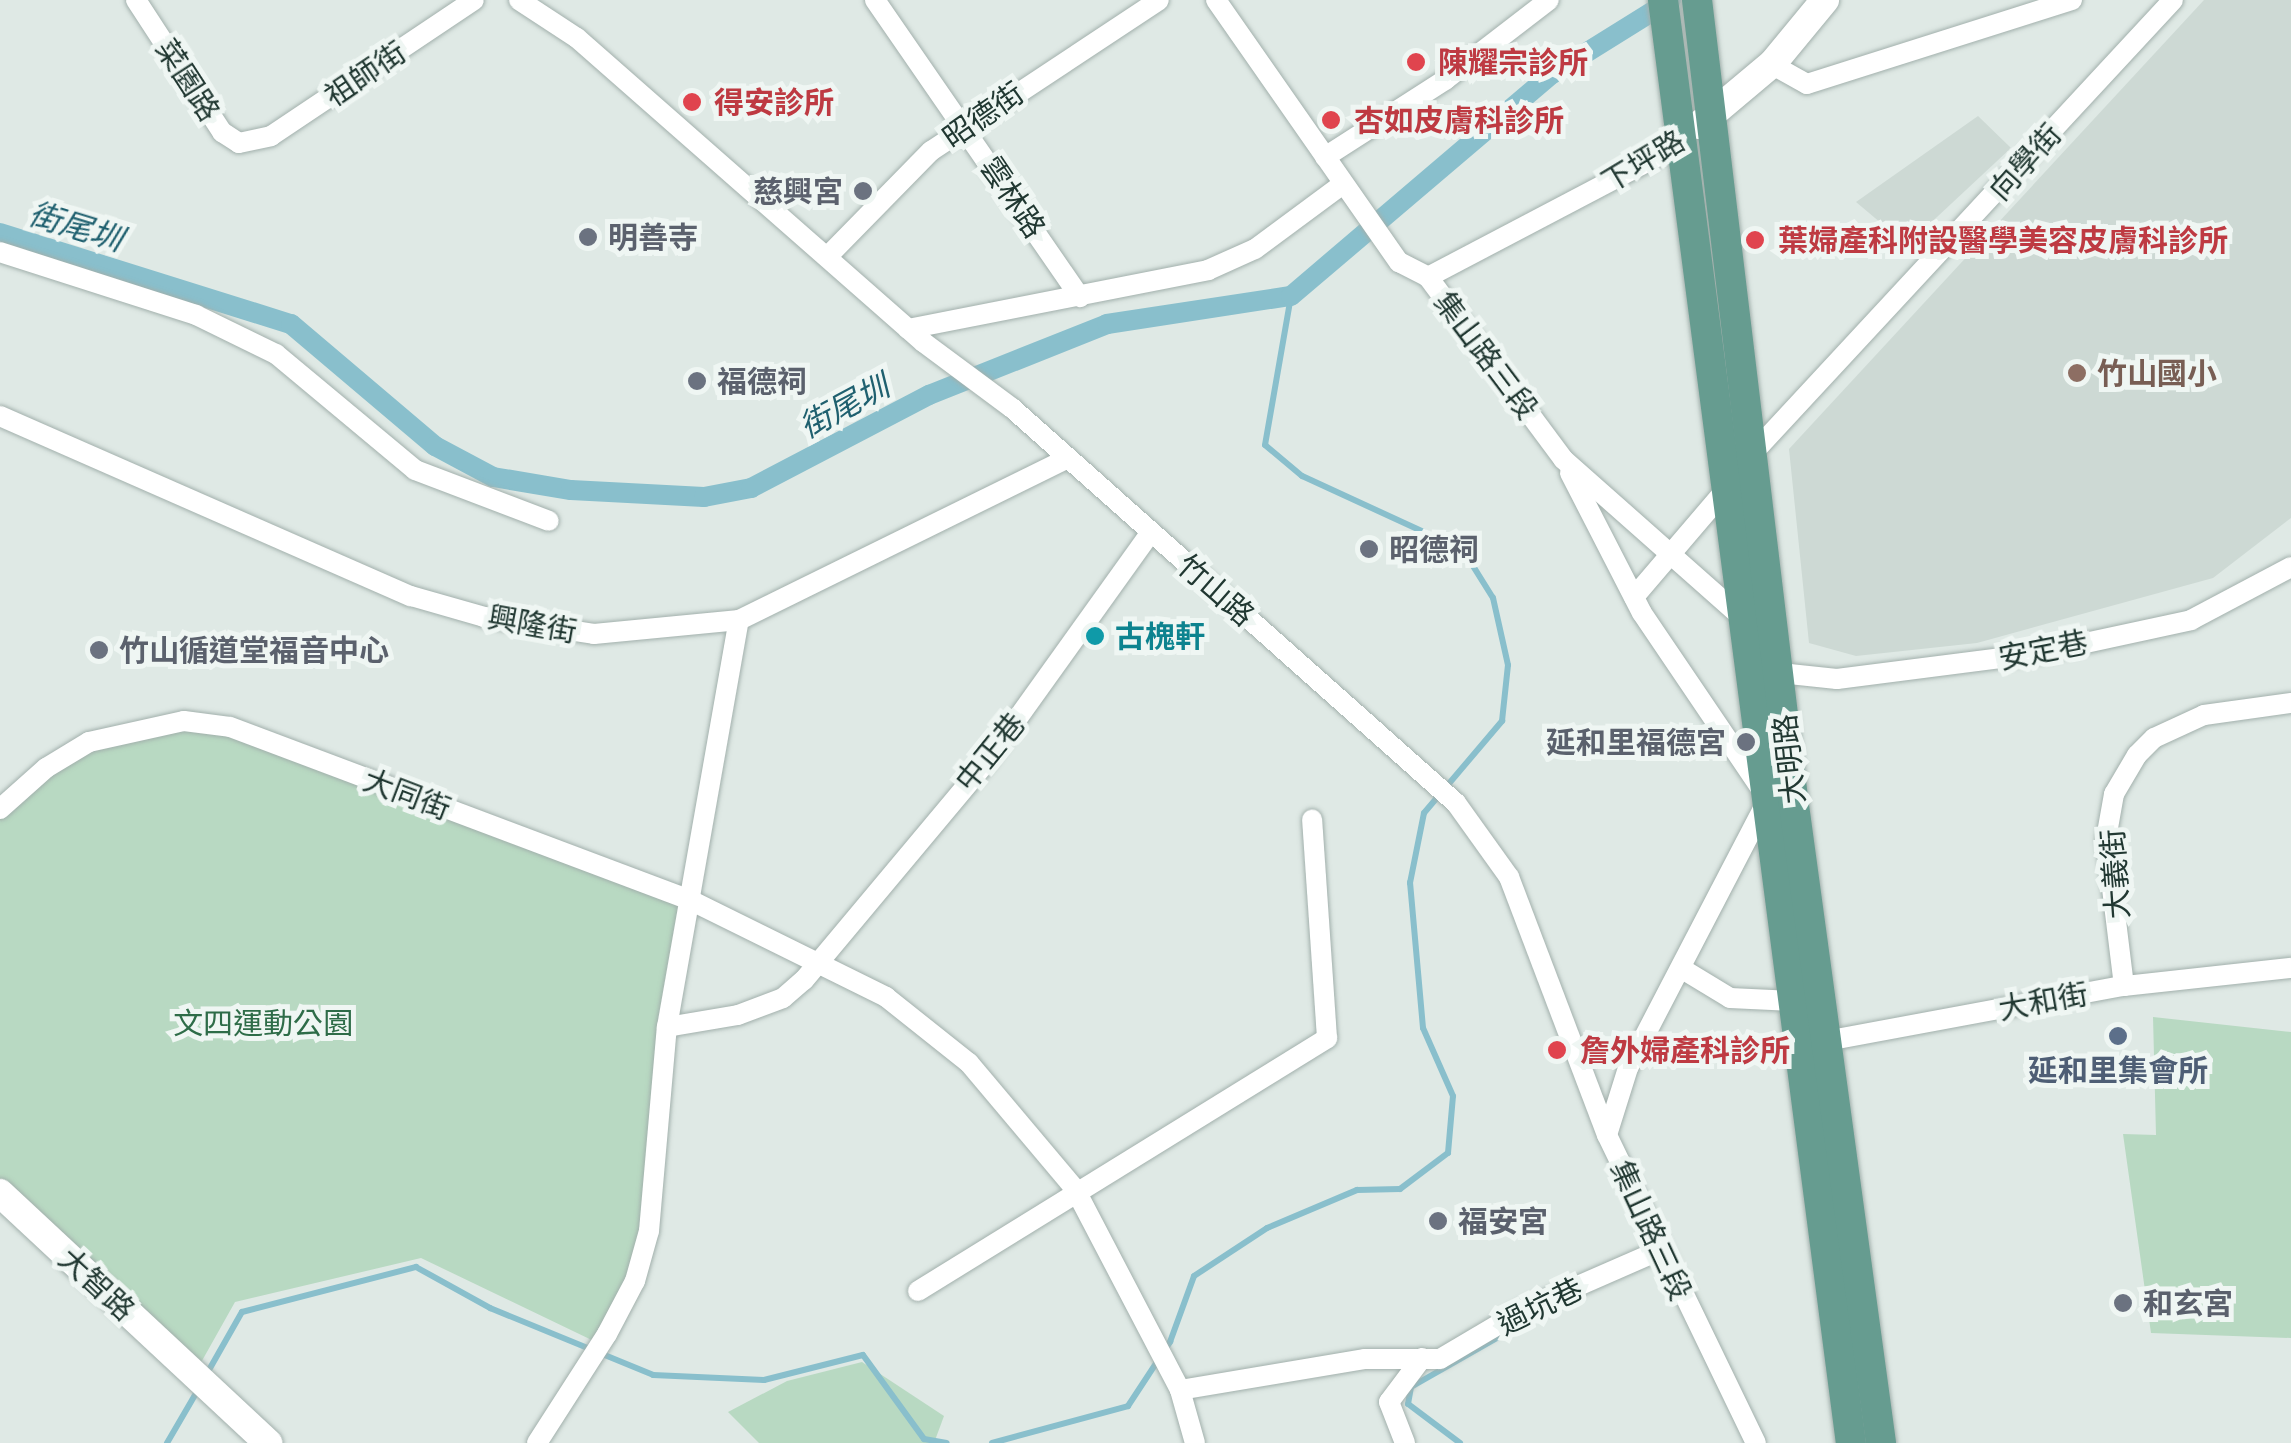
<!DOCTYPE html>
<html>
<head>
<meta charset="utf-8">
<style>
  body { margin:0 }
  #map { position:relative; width:2291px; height:1443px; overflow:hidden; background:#dfe9e5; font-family:"PT Sans Narrow","Noto Sans TC",sans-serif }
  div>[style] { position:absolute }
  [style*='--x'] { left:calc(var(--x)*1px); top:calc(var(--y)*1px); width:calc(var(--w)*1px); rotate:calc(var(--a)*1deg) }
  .built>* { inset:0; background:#cdd9d4 }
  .green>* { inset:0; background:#b8d9c2 }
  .stream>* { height:6px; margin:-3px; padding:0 3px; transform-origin:3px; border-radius:3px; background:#89bfcc }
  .canal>* { height:20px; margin:-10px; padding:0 10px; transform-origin:10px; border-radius:10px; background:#89bfcc }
  .roads { filter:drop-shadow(0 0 2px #a2b0ac) drop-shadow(0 0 2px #a2b0ac) }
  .street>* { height:20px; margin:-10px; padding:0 10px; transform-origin:10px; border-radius:10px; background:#fff }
  .secondary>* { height:28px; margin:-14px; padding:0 14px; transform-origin:14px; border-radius:14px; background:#fff }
  .primary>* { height:30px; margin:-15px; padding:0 15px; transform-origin:15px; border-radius:15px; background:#669c90 }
  .dots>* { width:28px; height:28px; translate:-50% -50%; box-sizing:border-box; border:5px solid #eff6f3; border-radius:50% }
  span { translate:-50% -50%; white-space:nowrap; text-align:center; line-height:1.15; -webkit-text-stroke:10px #eff6f3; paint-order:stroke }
  .health-label { font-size:30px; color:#be3a42; font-weight:700 }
  .left { translate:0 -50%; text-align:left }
  .street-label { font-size:30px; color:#213832 }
  .worship-label { font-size:30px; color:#5b616d; font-weight:700 }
  .right { translate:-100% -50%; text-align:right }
  .education-label { font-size:30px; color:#785e54; font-weight:700 }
  .culture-label { font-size:30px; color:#0d838f; font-weight:700 }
  .park-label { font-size:30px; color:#2e6c48 }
  .service-label { font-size:30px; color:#4e5e75; font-weight:700 }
  .water-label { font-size:32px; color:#1f606f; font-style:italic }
</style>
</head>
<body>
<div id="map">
  <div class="built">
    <i style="clip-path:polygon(2204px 0,2291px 0,2291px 518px,2213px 578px,1977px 643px,1856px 656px,1809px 643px,1789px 449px)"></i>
    <i style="clip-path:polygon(1978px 116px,2011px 148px,1907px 245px,1856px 202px)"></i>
  </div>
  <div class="green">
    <i style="clip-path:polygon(140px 727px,230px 727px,684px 903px,649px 1231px,600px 1344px,421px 1258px,235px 1302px,194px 1375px,0 1196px,0 814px,38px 775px)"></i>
    <i style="clip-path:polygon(2153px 1017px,2291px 1032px,2291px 1338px,2151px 1333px,2123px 1134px,2156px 1135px)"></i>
    <i style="clip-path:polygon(862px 1362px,944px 1416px,934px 1443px,759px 1443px,728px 1412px,787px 1381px)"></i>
  </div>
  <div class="stream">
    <i style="--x:205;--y:1377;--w:75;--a:-60.4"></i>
    <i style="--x:242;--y:1312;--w:180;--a:-14.5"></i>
    <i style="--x:416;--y:1267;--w:85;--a:29"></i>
    <i style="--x:490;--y:1308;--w:176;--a:22.3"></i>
    <i style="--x:653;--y:1375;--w:111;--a:2.6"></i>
    <i style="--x:764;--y:1380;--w:102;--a:-14.2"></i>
    <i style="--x:863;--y:1355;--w:104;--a:54"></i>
    <i style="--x:924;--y:1439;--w:23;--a:10"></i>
    <i style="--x:167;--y:1443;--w:64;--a:-59.8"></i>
    <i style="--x:992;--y:1443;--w:141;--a:-15.2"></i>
    <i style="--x:1128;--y:1406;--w:77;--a:-56.7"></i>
    <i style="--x:1170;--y:1342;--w:70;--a:-70"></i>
    <i style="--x:1194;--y:1276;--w:87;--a:-33.3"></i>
    <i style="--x:1267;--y:1228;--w:98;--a:-22.9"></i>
    <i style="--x:1357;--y:1190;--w:43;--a:-1.3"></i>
    <i style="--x:1400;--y:1189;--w:60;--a:-36.9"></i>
    <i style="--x:1448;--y:1153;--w:57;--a:-85"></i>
    <i style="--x:1453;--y:1096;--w:74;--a:-113.8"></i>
    <i style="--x:1423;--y:1028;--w:146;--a:-95.1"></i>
    <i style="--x:1410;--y:883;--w:71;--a:-78.7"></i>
    <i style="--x:1424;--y:813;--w:121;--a:-49.7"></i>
    <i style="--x:1502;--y:721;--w:56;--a:-83.9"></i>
    <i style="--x:1508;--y:665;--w:69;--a:-102.6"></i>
    <i style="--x:1493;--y:598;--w:57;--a:-122"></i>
    <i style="--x:1463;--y:550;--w:177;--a:-155.3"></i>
    <i style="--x:1302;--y:476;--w:48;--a:-140"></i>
    <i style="--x:1265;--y:445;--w:151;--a:-80.1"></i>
    <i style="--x:1460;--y:1443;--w:65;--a:-143.1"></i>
    <i style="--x:1408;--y:1404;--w:17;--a:-80"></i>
    <i style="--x:1411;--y:1387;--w:105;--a:-29.7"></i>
  </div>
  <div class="canal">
    <i style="--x:0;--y:233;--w:305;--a:17.4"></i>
    <i style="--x:291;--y:324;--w:189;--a:40.3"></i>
    <i style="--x:435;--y:446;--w:66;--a:28.1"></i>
    <i style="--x:493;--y:477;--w:79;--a:9.5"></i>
    <i style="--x:571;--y:490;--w:133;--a:3"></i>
    <i style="--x:704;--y:497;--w:48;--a:-10.8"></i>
    <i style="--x:751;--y:488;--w:201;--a:-27.6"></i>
    <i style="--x:929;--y:395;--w:192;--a:-21.7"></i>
    <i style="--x:1107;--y:324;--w:186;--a:-8.7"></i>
    <i style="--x:1291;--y:296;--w:343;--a:-40.4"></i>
    <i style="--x:1552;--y:74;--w:140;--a:-31.9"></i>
  </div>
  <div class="roads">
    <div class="street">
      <i style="--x:136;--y:0;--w:158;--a:56.9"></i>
      <i style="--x:222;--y:132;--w:20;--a:33"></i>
      <i style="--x:239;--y:143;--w:33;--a:-12"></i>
      <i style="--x:271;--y:136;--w:244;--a:-33.8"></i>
      <i style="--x:519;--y:0;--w:69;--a:33.2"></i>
      <i style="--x:577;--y:38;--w:461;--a:41.3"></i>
      <i style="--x:923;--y:342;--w:111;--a:36.6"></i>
      <i style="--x:1012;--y:408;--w:594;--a:41.66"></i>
      <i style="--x:1456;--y:803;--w:91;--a:54.4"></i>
      <i style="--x:1509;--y:877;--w:276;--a:69.2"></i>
      <i style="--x:875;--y:0;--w:361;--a:55.4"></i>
      <i style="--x:1216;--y:0;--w:320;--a:55.1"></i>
      <i style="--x:1399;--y:262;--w:33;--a:27"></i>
      <i style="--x:1428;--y:277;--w:227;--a:53.4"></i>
      <i style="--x:1563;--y:459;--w:244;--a:41.5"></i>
      <i style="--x:1771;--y:64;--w:41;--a:29.1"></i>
      <i style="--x:1807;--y:84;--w:278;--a:-17.6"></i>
      <i style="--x:1325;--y:157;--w:143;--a:-32.7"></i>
      <i style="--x:1445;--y:80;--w:131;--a:-37.6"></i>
      <i style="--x:0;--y:252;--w:206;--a:17.8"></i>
      <i style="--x:196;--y:315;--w:89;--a:26"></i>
      <i style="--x:276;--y:354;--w:181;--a:39.8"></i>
      <i style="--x:415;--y:470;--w:143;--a:20.8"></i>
      <i style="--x:828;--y:256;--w:147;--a:-45.6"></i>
      <i style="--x:931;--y:151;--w:273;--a:-33.5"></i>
      <i style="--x:1428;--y:277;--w:288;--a:-27.7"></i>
      <i style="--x:908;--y:329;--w:306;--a:-11.1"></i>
      <i style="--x:1208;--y:270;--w:51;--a:-24.1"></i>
      <i style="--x:1255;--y:249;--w:109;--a:-36.5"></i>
      <i style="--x:0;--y:416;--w:449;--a:23.7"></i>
      <i style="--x:411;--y:596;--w:76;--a:16"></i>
      <i style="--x:484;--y:617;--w:111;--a:8.8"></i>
      <i style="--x:594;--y:634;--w:146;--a:-5.5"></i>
      <i style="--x:739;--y:620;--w:364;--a:-26.2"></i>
      <i style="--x:1752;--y:454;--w:619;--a:-47.16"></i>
      <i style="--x:1570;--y:473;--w:157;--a:62.8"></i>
      <i style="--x:1642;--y:613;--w:225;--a:55.9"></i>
      <i style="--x:1768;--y:799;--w:303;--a:117.5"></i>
      <i style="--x:1628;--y:1068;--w:70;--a:107.4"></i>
      <i style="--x:1607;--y:1135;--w:342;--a:64.2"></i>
      <i style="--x:1634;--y:597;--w:145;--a:-49.5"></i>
      <i style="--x:1773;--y:662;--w:13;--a:58"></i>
      <i style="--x:1780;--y:673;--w:57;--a:6"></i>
      <i style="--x:1837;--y:679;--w:204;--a:-7.3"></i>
      <i style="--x:2039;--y:653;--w:156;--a:-12.2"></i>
      <i style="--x:2191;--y:620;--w:113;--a:-27.9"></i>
      <i style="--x:0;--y:809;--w:62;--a:-41.7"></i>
      <i style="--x:46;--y:768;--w:50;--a:-31.2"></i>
      <i style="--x:89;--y:742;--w:97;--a:-12.5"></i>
      <i style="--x:184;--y:721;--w:46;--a:7.4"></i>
      <i style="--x:230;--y:727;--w:491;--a:20.6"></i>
      <i style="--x:690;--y:900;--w:219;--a:26.3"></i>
      <i style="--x:886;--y:997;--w:106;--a:38.5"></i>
      <i style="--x:969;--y:1063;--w:165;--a:49.9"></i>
      <i style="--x:1075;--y:1189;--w:227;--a:62.4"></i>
      <i style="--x:1180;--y:1390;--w:55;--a:74.2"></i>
      <i style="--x:1684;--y:970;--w:54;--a:31.3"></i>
      <i style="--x:1730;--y:998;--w:63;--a:2.7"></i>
      <i style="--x:2124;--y:986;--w:148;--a:-97"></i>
      <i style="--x:2106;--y:839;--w:46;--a:-79.9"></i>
      <i style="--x:2114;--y:794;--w:45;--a:-59.5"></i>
      <i style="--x:2137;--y:755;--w:24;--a:-45"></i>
      <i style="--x:2154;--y:738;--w:55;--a:-24.7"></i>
      <i style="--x:2204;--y:715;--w:88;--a:-7.9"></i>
      <i style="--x:667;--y:1027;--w:72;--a:-9.6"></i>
      <i style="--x:738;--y:1015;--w:48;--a:-20.7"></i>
      <i style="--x:783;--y:998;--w:28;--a:-41"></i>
      <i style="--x:804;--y:980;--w:285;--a:-50.1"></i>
      <i style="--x:987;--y:761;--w:280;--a:-54.4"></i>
      <i style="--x:1815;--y:1043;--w:314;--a:-10.5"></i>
      <i style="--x:2124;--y:986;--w:168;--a:-6.2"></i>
      <i style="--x:918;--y:1291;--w:481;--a:-31.7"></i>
      <i style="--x:1327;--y:1038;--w:219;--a:-93.9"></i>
      <i style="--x:1180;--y:1390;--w:188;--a:-9.5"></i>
      <i style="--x:1365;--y:1359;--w:75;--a:0"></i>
      <i style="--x:1440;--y:1359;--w:96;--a:-30.6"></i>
      <i style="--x:1523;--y:1310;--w:147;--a:-23.6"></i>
      <i style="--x:537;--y:1443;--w:130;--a:-57.3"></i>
      <i style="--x:607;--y:1334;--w:60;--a:-62.2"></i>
      <i style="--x:635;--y:1281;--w:52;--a:-74.4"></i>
      <i style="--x:649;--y:1231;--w:205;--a:-85"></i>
      <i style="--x:667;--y:1027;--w:413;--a:-80"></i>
      <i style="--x:1405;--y:1443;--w:44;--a:-111.3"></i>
      <i style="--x:1389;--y:1402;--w:55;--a:-53.1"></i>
    </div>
    <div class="secondary">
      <i style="--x:1699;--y:125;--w:97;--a:-40"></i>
      <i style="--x:1773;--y:63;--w:82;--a:-50.5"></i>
      <i style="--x:0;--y:1193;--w:367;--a:43"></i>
    </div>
    <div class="primary">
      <i style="--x:1663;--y:0;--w:1455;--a:82.58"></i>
      <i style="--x:1697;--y:0;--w:804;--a:83.14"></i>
      <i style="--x:1793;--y:798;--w:651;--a:82.23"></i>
    </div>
  </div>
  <div class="dots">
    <i style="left:1416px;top:62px;background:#e0444e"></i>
    <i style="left:692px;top:102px;background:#e0444e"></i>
    <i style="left:1331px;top:120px;background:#e0444e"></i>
    <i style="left:863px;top:191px;background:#6b7280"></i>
    <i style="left:588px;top:237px;background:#6b7280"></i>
    <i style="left:1755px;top:240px;background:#e0444e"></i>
    <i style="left:2077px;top:373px;background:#8d6e63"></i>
    <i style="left:697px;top:381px;background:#6b7280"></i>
    <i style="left:1369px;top:549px;background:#6b7280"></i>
    <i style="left:1095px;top:636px;background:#0f9aa8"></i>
    <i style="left:99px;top:650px;background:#6b7280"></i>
    <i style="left:1746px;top:742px;background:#6b7280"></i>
    <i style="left:2118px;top:1036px;background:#5c6f8a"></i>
    <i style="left:1557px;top:1050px;background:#e0444e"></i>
    <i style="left:1438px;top:1221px;background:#6b7280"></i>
    <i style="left:2123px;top:1303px;background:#6b7280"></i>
  </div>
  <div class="health-label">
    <span class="left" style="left:1438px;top:62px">陳耀宗診所</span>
    <span class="left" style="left:714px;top:102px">得安診所</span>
    <span class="left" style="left:1354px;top:120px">杏如皮膚科診所</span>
    <span class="left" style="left:1778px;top:240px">葉婦產科附設醫學美容皮膚科診所</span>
    <span class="left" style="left:1580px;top:1050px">詹外婦產科診所</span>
  </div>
  <div class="street-label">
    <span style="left:365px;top:74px;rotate:-34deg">祖師街</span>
    <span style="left:188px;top:80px;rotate:57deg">菜園路</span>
    <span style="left:983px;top:115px;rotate:-35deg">昭德街</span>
    <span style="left:1643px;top:161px;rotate:-31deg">下坪路</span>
    <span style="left:2025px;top:162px;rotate:-48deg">向學街</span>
    <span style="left:1013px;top:197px;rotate:56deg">雲林路</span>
    <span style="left:1486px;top:355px;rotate:53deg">集山路三段</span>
    <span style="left:1216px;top:590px;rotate:41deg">竹山路</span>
    <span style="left:532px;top:624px;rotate:10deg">興隆街</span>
    <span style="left:2043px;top:650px;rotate:-11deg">安定巷</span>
    <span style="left:990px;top:752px;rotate:-51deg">中正巷</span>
    <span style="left:1789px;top:759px;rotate:-96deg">大明路</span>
    <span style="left:407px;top:794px;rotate:21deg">大同街</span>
    <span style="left:2115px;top:874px;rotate:-94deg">大義街</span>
    <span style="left:2043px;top:1001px;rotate:-10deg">大和街</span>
    <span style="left:1651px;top:1230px;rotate:65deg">集山路三段</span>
    <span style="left:97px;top:1284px;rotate:43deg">大智路</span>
    <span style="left:1540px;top:1306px;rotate:-26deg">過坑巷</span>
  </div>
  <div class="worship-label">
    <span class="right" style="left:843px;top:191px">慈興宮</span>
    <span class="left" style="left:608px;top:237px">明善寺</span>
    <span class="left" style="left:717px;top:381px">福德祠</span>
    <span class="left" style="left:1389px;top:549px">昭德祠</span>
    <span class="left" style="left:119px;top:650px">竹山循道堂福音中心</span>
    <span class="right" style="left:1726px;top:742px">延和里福德宮</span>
    <span class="left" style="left:1458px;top:1221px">福安宮</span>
    <span class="left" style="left:2143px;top:1303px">和玄宮</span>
  </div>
  <div class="education-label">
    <span class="left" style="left:2097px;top:373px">竹山國小</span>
  </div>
  <div class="culture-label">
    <span class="left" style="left:1115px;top:636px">古槐軒</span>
  </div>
  <div class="park-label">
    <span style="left:263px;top:1023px">文四運動公園</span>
  </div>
  <div class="service-label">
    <span style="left:2118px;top:1070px">延和里集會所</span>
  </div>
  <div class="water-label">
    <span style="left:76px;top:226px;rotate:17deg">街尾圳</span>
    <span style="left:844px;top:406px;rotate:-28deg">街尾圳</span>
  </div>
</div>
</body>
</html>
